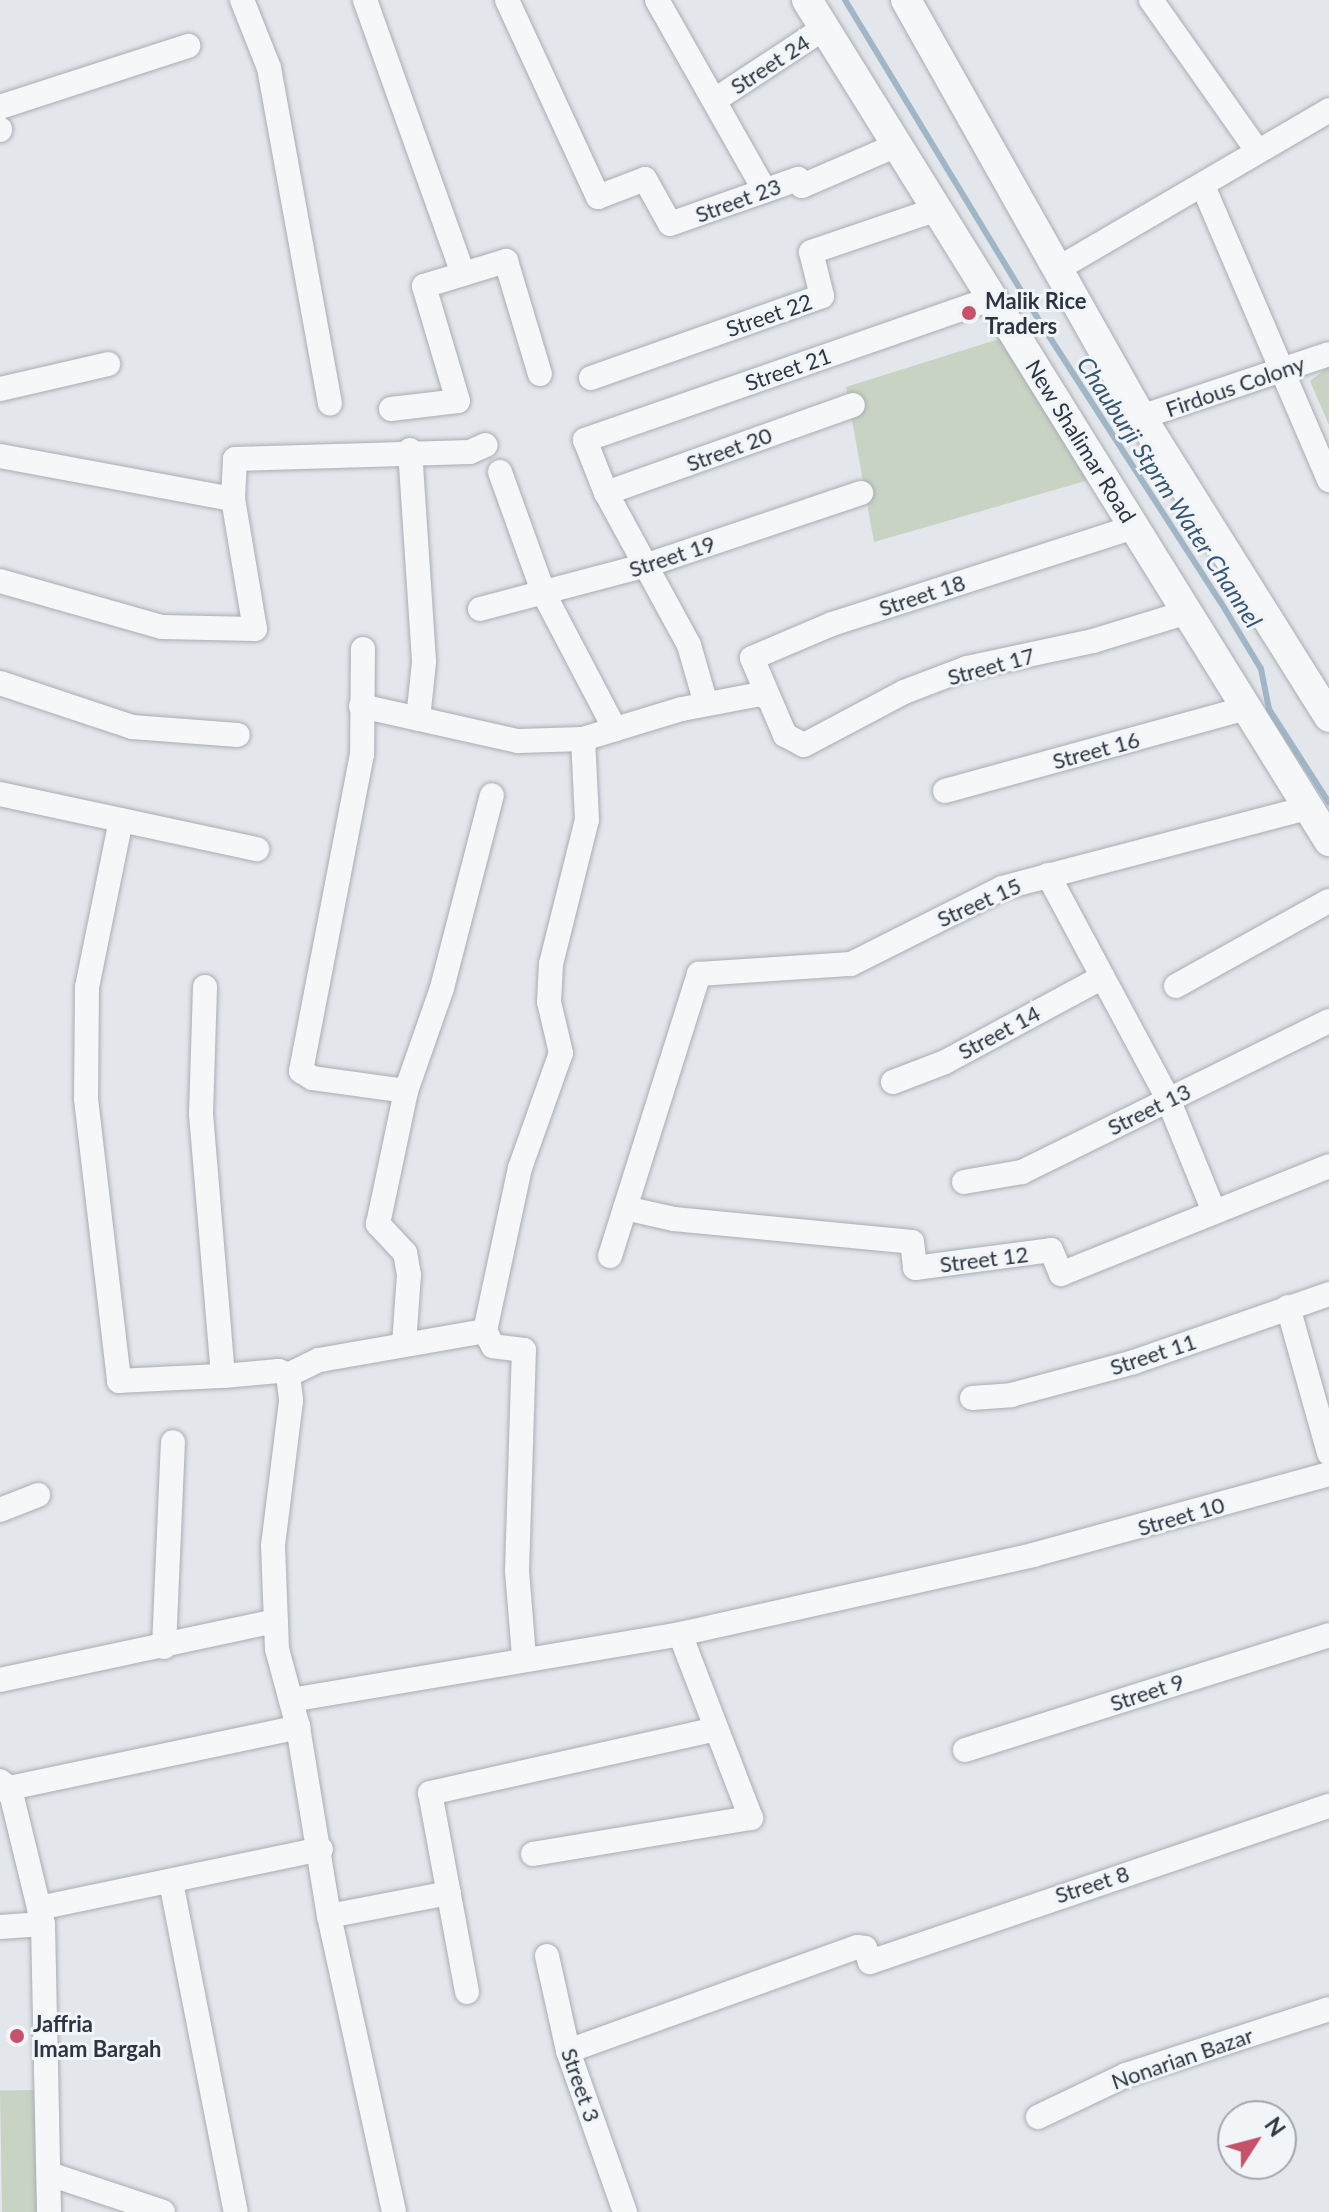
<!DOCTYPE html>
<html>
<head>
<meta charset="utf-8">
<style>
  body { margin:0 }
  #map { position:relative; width:1329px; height:2212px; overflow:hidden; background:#e3e6ea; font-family:Lato,sans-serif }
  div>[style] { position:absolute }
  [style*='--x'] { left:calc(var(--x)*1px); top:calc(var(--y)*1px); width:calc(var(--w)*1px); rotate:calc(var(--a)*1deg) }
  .green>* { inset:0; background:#c9d3c4; transform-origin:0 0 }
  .stream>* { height:6px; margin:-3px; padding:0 3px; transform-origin:3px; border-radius:3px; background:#a0b6c7 }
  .roads { filter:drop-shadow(0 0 2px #a8adb4) drop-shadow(0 0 2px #a8adb4) }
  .minor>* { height:24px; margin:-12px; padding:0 12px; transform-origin:12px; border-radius:12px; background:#f5f7f8 }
  .tertiary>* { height:30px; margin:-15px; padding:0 15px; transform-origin:15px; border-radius:15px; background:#f5f7f8 }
  .dots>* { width:22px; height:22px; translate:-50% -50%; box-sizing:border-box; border:4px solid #f2f5f7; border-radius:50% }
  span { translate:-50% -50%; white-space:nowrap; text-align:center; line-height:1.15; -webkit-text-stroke:6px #f2f5f7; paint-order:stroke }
  .street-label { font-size:22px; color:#2c3541 }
  .poi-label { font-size:22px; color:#2c3541; font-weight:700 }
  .left { translate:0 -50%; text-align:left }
  .water-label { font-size:24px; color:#385672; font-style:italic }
  .north { position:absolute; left:1217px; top:2100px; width:80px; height:80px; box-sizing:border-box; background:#f2f5f7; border:2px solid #a3a8ae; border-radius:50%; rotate:54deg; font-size:22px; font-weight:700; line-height:32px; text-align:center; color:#2c3541 }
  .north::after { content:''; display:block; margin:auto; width:28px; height:36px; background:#c6516a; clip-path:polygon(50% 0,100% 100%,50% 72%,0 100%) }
</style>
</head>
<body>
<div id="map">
  <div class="green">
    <i style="clip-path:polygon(1015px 334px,1103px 476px,874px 542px,846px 387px)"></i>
    <i style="clip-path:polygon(1329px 366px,1329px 425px,1310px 381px)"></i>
    <i style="left:35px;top:2090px;width:122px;height:35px;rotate:89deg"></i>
  </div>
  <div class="stream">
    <i style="--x:845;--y:0;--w:389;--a:58.8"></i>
    <i style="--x:1047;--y:333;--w:319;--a:57.2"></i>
    <i style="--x:1220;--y:601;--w:79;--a:58.9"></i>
    <i style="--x:1261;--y:669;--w:41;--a:78.7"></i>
    <i style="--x:1269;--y:709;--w:112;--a:57.4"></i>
  </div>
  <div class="roads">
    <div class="minor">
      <i style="--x:242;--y:0;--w:73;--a:68.3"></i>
      <i style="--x:269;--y:68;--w:341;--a:79.7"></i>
      <i style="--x:365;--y:0;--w:291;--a:70.3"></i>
      <i style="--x:507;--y:0;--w:217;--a:65.2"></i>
      <i style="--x:598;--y:197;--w:50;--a:-21"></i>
      <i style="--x:645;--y:179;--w:51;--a:60.9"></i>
      <i style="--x:670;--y:224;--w:136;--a:-19.4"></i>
      <i style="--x:798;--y:179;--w:8;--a:60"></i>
      <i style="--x:802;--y:186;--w:103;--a:-23.3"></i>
      <i style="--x:657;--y:0;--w:219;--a:60.5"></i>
      <i style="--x:1151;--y:0;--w:182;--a:54.8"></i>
      <i style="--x:715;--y:100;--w:131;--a:-33.4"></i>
      <i style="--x:0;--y:107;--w:198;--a:-18"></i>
      <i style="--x:0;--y:129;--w:1;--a:90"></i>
      <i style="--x:1203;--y:186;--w:320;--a:66.8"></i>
      <i style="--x:1059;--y:268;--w:313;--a:-30.3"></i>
      <i style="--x:591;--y:378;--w:245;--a:-19.5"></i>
      <i style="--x:822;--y:296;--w:45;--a:-104"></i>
      <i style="--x:811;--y:252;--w:133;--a:-18.8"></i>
      <i style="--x:0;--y:389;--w:111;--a:-13"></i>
      <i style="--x:391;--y:409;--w:67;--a:-6.8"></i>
      <i style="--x:458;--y:401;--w:120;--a:-106.5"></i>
      <i style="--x:424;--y:286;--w:86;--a:-17"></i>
      <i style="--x:506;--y:261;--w:118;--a:73.3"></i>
      <i style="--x:1141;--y:417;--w:198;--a:-18.5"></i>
      <i style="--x:410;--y:450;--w:212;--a:86.2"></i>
      <i style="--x:424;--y:662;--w:57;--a:96"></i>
      <i style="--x:0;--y:456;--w:237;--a:10.5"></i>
      <i style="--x:500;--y:472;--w:130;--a:70.2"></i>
      <i style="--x:544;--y:594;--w:153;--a:62.3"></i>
      <i style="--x:606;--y:493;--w:262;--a:-19.6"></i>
      <i style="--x:1134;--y:527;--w:317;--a:162.2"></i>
      <i style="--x:832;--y:624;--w:87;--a:157"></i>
      <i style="--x:752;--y:658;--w:84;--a:66.8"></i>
      <i style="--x:785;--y:735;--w:21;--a:28"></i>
      <i style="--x:804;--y:745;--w:113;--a:-27.9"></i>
      <i style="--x:904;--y:692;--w:67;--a:-20.9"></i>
      <i style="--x:967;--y:668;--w:129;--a:-12.1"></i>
      <i style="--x:1093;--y:641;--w:99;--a:-17"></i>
      <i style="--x:0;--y:581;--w:168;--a:15.9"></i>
      <i style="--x:162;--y:627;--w:93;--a:1.2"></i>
      <i style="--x:255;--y:629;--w:132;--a:-99.6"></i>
      <i style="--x:233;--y:499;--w:40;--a:-87.1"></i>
      <i style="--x:235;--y:459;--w:235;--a:-1.7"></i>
      <i style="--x:470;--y:452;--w:17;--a:-24"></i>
      <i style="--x:480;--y:609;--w:173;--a:-14.8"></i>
      <i style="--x:647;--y:565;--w:226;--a:-18.6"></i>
      <i style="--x:363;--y:649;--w:105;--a:90.5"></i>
      <i style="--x:362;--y:754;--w:323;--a:100.9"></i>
      <i style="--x:301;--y:1071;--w:13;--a:32"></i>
      <i style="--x:312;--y:1078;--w:95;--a:7.9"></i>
      <i style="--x:0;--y:683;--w:139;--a:18.4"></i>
      <i style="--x:132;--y:727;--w:106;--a:4.3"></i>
      <i style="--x:706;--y:704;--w:61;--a:-106.1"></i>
      <i style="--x:689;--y:645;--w:173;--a:-118.6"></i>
      <i style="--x:606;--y:493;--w:57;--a:-111.6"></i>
      <i style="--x:585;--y:440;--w:431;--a:-19.2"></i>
      <i style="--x:361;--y:706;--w:161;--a:12.6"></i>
      <i style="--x:518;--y:741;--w:65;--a:-1.8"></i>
      <i style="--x:583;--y:739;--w:103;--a:-16.9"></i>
      <i style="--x:682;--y:709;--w:80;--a:-10.8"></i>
      <i style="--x:761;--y:694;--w:7;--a:34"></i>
      <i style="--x:945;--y:791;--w:313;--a:-15.4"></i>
      <i style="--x:0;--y:794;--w:263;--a:12.1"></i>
      <i style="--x:121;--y:820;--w:170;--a:101.5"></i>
      <i style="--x:87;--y:987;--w:112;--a:90.5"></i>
      <i style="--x:86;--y:1099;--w:284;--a:83.3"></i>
      <i style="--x:119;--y:1381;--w:104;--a:-2.8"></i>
      <i style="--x:1048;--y:875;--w:254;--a:61.8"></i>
      <i style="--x:1168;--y:1099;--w:122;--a:67.8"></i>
      <i style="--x:1176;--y:986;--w:175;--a:-29.1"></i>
      <i style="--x:205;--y:987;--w:127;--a:91.8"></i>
      <i style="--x:201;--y:1114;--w:263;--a:85.2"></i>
      <i style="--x:223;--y:1376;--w:56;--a:-5.1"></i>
      <i style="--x:279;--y:1371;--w:10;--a:24"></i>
      <i style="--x:893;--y:1082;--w:56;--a:-21"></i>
      <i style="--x:945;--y:1062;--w:179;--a:-28.3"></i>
      <i style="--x:964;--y:1182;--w:59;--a:-9.8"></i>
      <i style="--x:1022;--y:1172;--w:342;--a:-26.2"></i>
      <i style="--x:625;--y:1208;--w:50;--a:12.7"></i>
      <i style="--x:674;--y:1219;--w:239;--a:5.5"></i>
      <i style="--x:912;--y:1242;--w:26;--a:83"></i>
      <i style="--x:915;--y:1268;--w:137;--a:-7.5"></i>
      <i style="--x:1051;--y:1250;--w:26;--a:67"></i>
      <i style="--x:1061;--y:1274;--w:289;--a:-21.9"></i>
      <i style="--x:610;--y:1256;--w:296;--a:-72.5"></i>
      <i style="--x:699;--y:974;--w:152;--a:-3.8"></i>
      <i style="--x:851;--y:964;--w:169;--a:-26.7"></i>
      <i style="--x:1002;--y:888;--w:316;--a:-14.7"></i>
      <i style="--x:1288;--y:1307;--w:152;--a:74.3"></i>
      <i style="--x:404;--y:1344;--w:69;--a:-85.9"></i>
      <i style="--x:409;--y:1275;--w:22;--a:-100"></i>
      <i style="--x:405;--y:1253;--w:40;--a:-133"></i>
      <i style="--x:378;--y:1224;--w:136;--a:-78.1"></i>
      <i style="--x:406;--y:1091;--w:109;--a:-70.7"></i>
      <i style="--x:442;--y:988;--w:199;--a:-75.5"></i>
      <i style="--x:288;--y:1375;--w:26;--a:83"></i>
      <i style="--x:291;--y:1401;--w:145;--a:97.1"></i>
      <i style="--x:273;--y:1545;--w:104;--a:87.8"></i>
      <i style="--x:277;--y:1649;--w:81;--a:74.9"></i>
      <i style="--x:298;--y:1727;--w:192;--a:80.7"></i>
      <i style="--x:329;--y:1916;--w:303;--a:77.6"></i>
      <i style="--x:288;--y:1375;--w:34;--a:-26"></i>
      <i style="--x:319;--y:1360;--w:169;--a:-9.9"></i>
      <i style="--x:972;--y:1398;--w:39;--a:-4"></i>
      <i style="--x:1011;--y:1395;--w:127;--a:-15"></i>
      <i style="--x:1134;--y:1362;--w:207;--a:-19.2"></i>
      <i style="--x:0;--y:1510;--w:41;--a:-21.5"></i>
      <i style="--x:164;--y:1647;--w:205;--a:-87.5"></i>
      <i style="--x:524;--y:1656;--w:85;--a:-94.7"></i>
      <i style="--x:517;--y:1571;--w:221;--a:-88.2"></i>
      <i style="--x:524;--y:1350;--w:31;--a:-173"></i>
      <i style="--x:493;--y:1346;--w:17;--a:-118"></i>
      <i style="--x:485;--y:1331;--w:167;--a:-77.9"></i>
      <i style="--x:520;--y:1168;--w:122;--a:-70.4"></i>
      <i style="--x:561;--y:1053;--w:52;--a:-103.2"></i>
      <i style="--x:549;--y:1002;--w:38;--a:-87"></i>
      <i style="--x:551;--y:964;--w:148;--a:-76"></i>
      <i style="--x:587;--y:820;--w:81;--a:-92.8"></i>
      <i style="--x:0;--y:1680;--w:282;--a:-12.1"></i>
      <i style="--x:291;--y:1700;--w:395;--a:-9.6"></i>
      <i style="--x:680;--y:1634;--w:362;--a:-12.6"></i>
      <i style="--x:1033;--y:1555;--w:307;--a:-15.3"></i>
      <i style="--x:965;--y:1750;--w:382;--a:-17.5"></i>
      <i style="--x:0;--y:1781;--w:13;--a:39"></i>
      <i style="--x:10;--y:1789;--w:139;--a:76.3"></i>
      <i style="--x:43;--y:1924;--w:288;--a:88.8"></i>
      <i style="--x:0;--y:1790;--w:305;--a:-11.9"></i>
      <i style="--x:533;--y:1854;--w:221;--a:-9.4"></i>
      <i style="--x:751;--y:1818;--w:197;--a:-111.1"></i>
      <i style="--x:171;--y:1882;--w:336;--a:78.9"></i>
      <i style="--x:39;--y:1908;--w:288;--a:-11.8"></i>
      <i style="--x:329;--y:1916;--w:122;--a:-10.9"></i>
      <i style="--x:0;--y:1927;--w:43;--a:-4"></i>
      <i style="--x:547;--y:1956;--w:97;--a:77.5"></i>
      <i style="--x:568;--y:2051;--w:171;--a:70.5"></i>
      <i style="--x:467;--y:1992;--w:202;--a:-100.5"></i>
      <i style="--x:430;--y:1793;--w:293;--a:-12.6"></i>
      <i style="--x:568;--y:2051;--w:307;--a:-19.8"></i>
      <i style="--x:857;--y:1947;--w:8;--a:7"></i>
      <i style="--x:865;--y:1948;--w:15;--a:70"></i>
      <i style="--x:870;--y:1962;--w:485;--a:-18.8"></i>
      <i style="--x:1038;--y:2117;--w:98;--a:-25.5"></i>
      <i style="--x:1126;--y:2075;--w:213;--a:-18"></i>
      <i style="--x:49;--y:2174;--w:120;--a:18.4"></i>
    </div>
    <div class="tertiary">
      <i style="--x:807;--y:0;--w:990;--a:58.17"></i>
      <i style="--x:906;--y:0;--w:479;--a:60.6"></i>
      <i style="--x:1141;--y:417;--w:354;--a:57.9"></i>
    </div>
  </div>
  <div class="dots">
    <i style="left:969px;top:313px;background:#c6516a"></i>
    <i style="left:17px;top:2036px;background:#c6516a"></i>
  </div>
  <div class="street-label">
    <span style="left:770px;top:64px;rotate:-33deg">Street 24</span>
    <span style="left:738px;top:200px;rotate:-20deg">Street 23</span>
    <span style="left:769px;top:315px;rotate:-19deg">Street 22</span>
    <span style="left:788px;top:369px;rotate:-19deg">Street 21</span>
    <span style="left:1235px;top:386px;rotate:-19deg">Firdous Colony</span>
    <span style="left:1081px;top:441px;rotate:58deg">New Shalimar Road</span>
    <span style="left:729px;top:449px;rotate:-20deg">Street 20</span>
    <span style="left:672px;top:556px;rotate:-18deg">Street 19</span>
    <span style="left:922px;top:595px;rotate:-18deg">Street 18</span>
    <span style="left:991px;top:666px;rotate:-15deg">Street 17</span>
    <span style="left:1096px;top:750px;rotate:-15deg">Street 16</span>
    <span style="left:979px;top:902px;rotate:-24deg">Street 15</span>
    <span style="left:999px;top:1032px;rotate:-28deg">Street 14</span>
    <span style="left:1149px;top:1109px;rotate:-26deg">Street 13</span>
    <span style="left:984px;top:1259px;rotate:-7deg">Street 12</span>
    <span style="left:1153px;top:1354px;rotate:-18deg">Street 11</span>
    <span style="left:1181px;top:1516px;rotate:-16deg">Street 10</span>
    <span style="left:1147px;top:1692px;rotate:-18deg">Street 9</span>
    <span style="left:1092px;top:1884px;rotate:-18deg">Street 8</span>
    <span style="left:1182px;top:2058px;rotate:-19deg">Nonarian Bazar</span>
    <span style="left:581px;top:2085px;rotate:71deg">Street 3</span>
  </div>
  <div class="poi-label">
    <span class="left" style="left:985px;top:313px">Malik Rice<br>Traders</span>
    <span class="left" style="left:33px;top:2036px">Jaffria<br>Imam Bargah</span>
  </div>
  <div class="water-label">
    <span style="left:1170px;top:492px;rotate:57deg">Chauburji Stprm Water Channel</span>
  </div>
  <div class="north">N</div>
</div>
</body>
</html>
